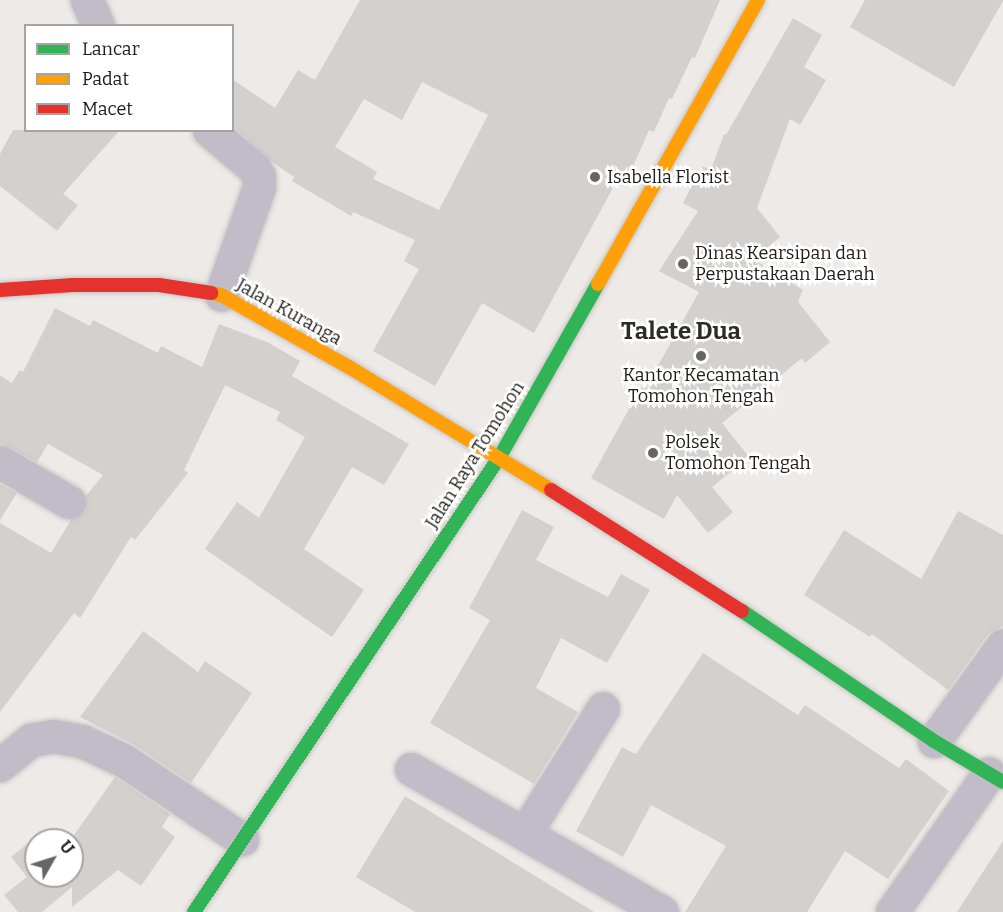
<!DOCTYPE html>
<html>
<head>
<meta charset="utf-8">
<style>
  body { margin:0 }
  #map { position:relative; width:1003px; height:912px; overflow:hidden; background:#edeae7; font-family:Bitter,serif }
  div>[style] { position:absolute }
  [style*='--x'] { left:calc(var(--x)*1px); top:calc(var(--y)*1px); width:calc(var(--w)*1px); rotate:calc(var(--a)*1deg) }
  .building>* { inset:0; background:#d3d0ce }
  .roads { filter:drop-shadow(0 0 2px #c7c5c3) drop-shadow(0 0 2px #c7c5c3) }
  .street>* { height:33px; margin:-16.5px; padding:0 16.5px; transform-origin:16.5px; border-radius:16.5px; background:#c2bbc8 }
  .fast>* { height:14px; margin:-7px; padding:0 7px; transform-origin:7px; border-radius:7px; background:#30b455 }
  .slow>* { height:14px; margin:-7px; padding:0 7px; transform-origin:7px; border-radius:7px; background:#ff9f0a }
  .jam>* { height:14px; margin:-7px; padding:0 7px; transform-origin:7px; border-radius:7px; background:#e5322d }
  .dots>* { width:16px; height:16px; translate:-50% -50%; box-sizing:border-box; border:3px solid #fff; border-radius:50% }
  span { translate:-50% -50%; white-space:nowrap; text-align:center; line-height:1.15; -webkit-text-stroke:5px #fff; paint-order:stroke }
  .poi-label { font-size:18px; color:#1e1d1b }
  .left { translate:0 -50%; text-align:left }
  .street-label { font-size:18px; color:#1e1d1b }
  .district-label { font-size:24px; color:#2f2c28; font-weight:700 }
  .legend { position:absolute; left:24px; top:24px; width:210px; height:108px; box-sizing:border-box; background:#fff; border:2px solid #a5a5a4; margin:0; padding:8px 10px; list-style:none; font-size:18px; color:#1e1d1b }
  .legend li { display:flex; align-items:center; gap:12px; height:30px }
  .legend b { width:30px; border:2px solid #a5a5a4 }
  .north { position:absolute; left:24px; top:828px; width:60px; height:60px; box-sizing:border-box; background:#fff; border:2px solid #a5a5a4; border-radius:50%; rotate:51deg; font-size:16px; font-weight:700; line-height:24px; text-align:center; color:#1e1d1b }
  .north::after { content:''; display:block; margin:auto; width:21px; height:27px; background:#666562; clip-path:polygon(50% 0,100% 100%,50% 72%,0 100%) }
</style>
</head>
<body>
<div id="map">
  <div class="building">
    <i style="clip-path:polygon(evenodd,360px 0,720px 0,695px 58px,692px 57px,672px 99px,669px 98px,654px 132px,649px 130px,628px 178px,620px 175px,534px 333px,482px 303px,435px 386px,373px 351px,419px 269px,404px 261px,415px 240px,353px 212px,351px 216px,292px 181px,294px 177px,272px 162px,232px 125px,232px 79px,275px 108px,298px 70px,315px 80px,360px 0,422px 82px,488px 115px,439px 210px,373px 179px,377px 172px,335px 147px,364px 99px,402px 120px,422px 82px)"></i>
    <i style="clip-path:polygon(865px 0,1003px 0,1003px 1px,954px 87px,850px 27px)"></i>
    <i style="clip-path:polygon(793px 18px,822px 35px,804px 67px,826px 80px,800px 125px,790px 119px,757px 208px,780px 237px,753px 259px,803px 290px,798px 302px,830px 342px,805px 363px,802px 358px,722px 423px,749px 457px,712px 487px,733px 512px,708px 533px,677px 495px,664px 519px,591px 478px,641px 387px,645px 389px,699px 292px,659px 271px,698px 211px,683px 203px,702px 166px,711px 170px,724px 134px,726px 135px)"></i>
    <i style="clip-path:polygon(13px 130px,120px 130px,63px 194px,78px 205px,57px 231px,0 186px,0 154px)"></i>
    <i style="clip-path:polygon(55px 308px,90px 326px,93px 320px,158px 353px,161px 346px,202px 367px,219px 324px,267px 342px,300px 361px,292px 376px,409px 444px,384px 485px,352px 467px,304px 549px,364px 590px,332px 637px,205px 549px,237px 502px,259px 518px,305px 437px,276px 420px,280px 412px,225px 385px,184px 470px,188px 473px,135px 540px,131px 537px,80px 618px,74px 613px,0 712px,0 523px,51px 553px,71px 520px,85px 512px,86px 496px,103px 475px,48px 444px,37px 462px,0 443px,0 375px,12px 383px,20px 370px,23px 372px)"></i>
    <i style="clip-path:polygon(0 484px,17px 493px,0 520px)"></i>
    <i style="clip-path:polygon(522px 510px,554px 527px,536px 560px,608px 597px,621px 574px,650px 590px,607px 663px,561px 638px,536px 688px,578px 712px,534px 784px,430px 723px,490px 620px,469px 608px)"></i>
    <i style="clip-path:polygon(958px 511px,1003px 535px,1003px 626px,988px 634px,948px 690px,872px 634px,870px 637px,804px 595px,844px 530px,921px 579px)"></i>
    <i style="clip-path:polygon(143px 631px,198px 672px,205px 661px,252px 693px,191px 783px,133px 744px,80px 717px)"></i>
    <i style="clip-path:polygon(703px 653px,798px 715px,805px 705px,899px 768px,906px 759px,949px 791px,888px 879px,845px 851px,807px 912px,685px 912px,726px 846px,651px 805px,623px 857px,576px 831px,622px 747px,636px 754px)"></i>
    <i style="clip-path:polygon(115px 777px,170px 814px,162px 827px,175px 837px,141px 886px,118px 870px,72px 907px,72px 887px,42px 912px,18px 912px,4px 895px,27px 877px,11px 857px,37px 836px,40px 840px,36px 840px,36px 876px,69px 876px,72px 879px,72px 838px)"></i>
    <i style="clip-path:polygon(405px 796px,594px 912px,415px 912px,356px 877px)"></i>
    <i style="clip-path:polygon(1003px 841px,1003px 912px,957px 912px)"></i>
  </div>
  <div class="roads">
    <div class="street">
      <i style="--x:87;--y:0;--w:28;--a:67"></i>
      <i style="--x:209;--y:130;--w:59;--a:40.2"></i>
      <i style="--x:254;--y:168;--w:9;--a:58"></i>
      <i style="--x:259;--y:176;--w:11;--a:90"></i>
      <i style="--x:259;--y:187;--w:114;--a:109.4"></i>
      <i style="--x:0;--y:462;--w:80;--a:30.1"></i>
      <i style="--x:934;--y:741;--w:118;--a:-54.3"></i>
      <i style="--x:0;--y:765;--w:40;--a:-39"></i>
      <i style="--x:31;--y:740;--w:22;--a:-10"></i>
      <i style="--x:53;--y:736;--w:29;--a:10"></i>
      <i style="--x:82;--y:741;--w:45;--a:24.9"></i>
      <i style="--x:123;--y:760;--w:143;--a:33.6"></i>
      <i style="--x:411;--y:769;--w:289;--a:29.7"></i>
      <i style="--x:525;--y:833;--w:147;--a:-58"></i>
      <i style="--x:892;--y:912;--w:169;--a:-55.1"></i>
    </div>
    <div class="fast">
      <i style="--x:742;--y:611;--w:232;--a:34.1"></i>
      <i style="--x:934;--y:741;--w:80;--a:30.7"></i>
      <i style="--x:194;--y:912;--w:547;--a:-56.11"></i>
      <i style="--x:499;--y:458;--w:200;--a:-60.4"></i>
    </div>
    <div class="slow">
      <i style="--x:598;--y:284;--w:326;--a:-60.6"></i>
      <i style="--x:211;--y:293;--w:10;--a:11"></i>
      <i style="--x:221;--y:295;--w:147;--a:29.4"></i>
      <i style="--x:349;--y:367;--w:237;--a:31.3"></i>
    </div>
    <div class="jam">
      <i style="--x:0;--y:290;--w:73;--a:-3.9"></i>
      <i style="--x:73;--y:285;--w:86;--a:0"></i>
      <i style="--x:159;--y:285;--w:53;--a:8.7"></i>
      <i style="--x:551;--y:490;--w:226;--a:32.4"></i>
    </div>
  </div>
  <div class="dots">
    <i style="left:595px;top:177px;background:#666562"></i>
    <i style="left:683px;top:264px;background:#666562"></i>
    <i style="left:701px;top:356px;background:#666562"></i>
    <i style="left:653px;top:453px;background:#666562"></i>
  </div>
  <div class="poi-label">
    <span class="left" style="left:607px;top:177px">Isabella Florist</span>
    <span class="left" style="left:695px;top:264px">Dinas Kearsipan dan<br>Perpustakaan Daerah</span>
    <span style="left:701px;top:386px">Kantor Kecamatan<br>Tomohon Tengah</span>
    <span class="left" style="left:665px;top:453px">Polsek<br>Tomohon Tengah</span>
  </div>
  <div class="street-label">
    <span style="left:289px;top:312px;rotate:29deg">Jalan Kuranga</span>
    <span style="left:475px;top:455px;rotate:-58deg">Jalan Raya Tomohon</span>
  </div>
  <div class="district-label">
    <span style="left:681px;top:332px">Talete Dua</span>
  </div>
  <ul class="legend">
  <li><b style="height:8px;background:#30b455"></b>Lancar</li>
  <li><b style="height:8px;background:#ff9f0a"></b>Padat</li>
  <li><b style="height:8px;background:#e5322d"></b>Macet</li>
  </ul>
  <div class="north">U</div>
</div>
</body>
</html>
